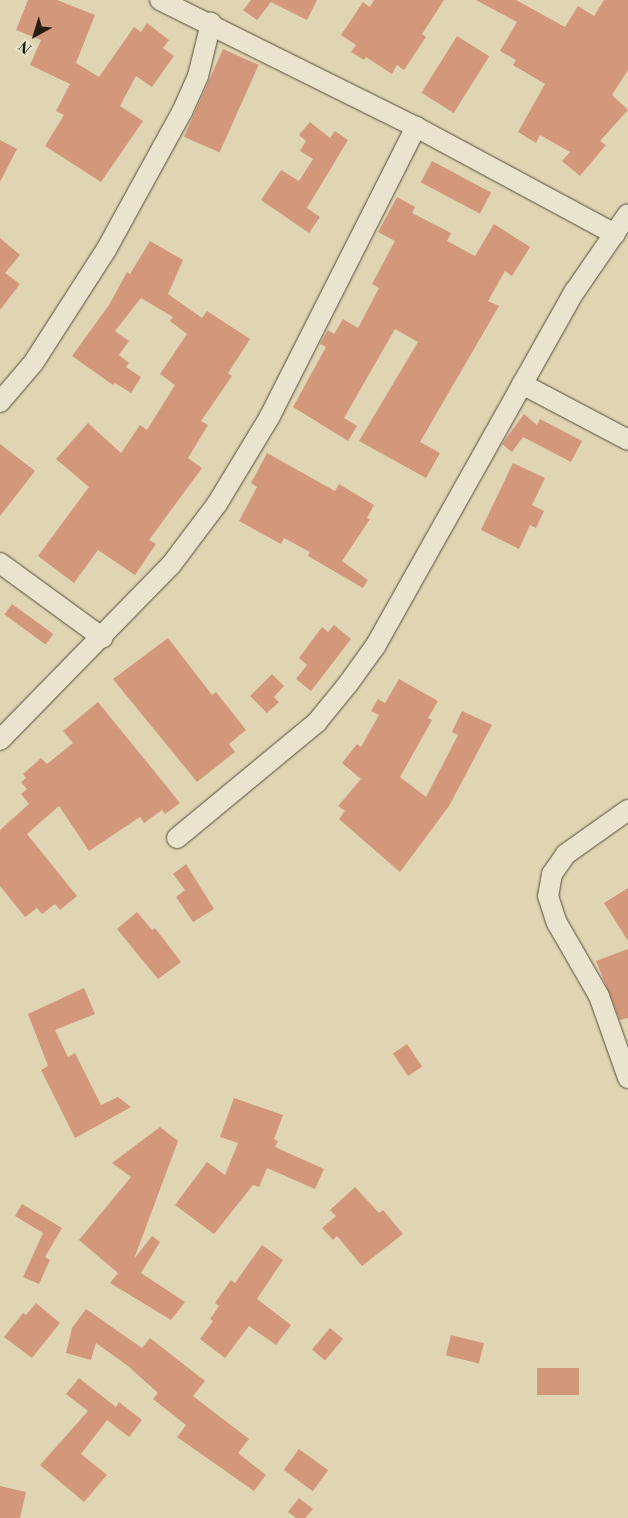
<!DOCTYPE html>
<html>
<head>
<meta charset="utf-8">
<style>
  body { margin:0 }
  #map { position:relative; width:628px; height:1518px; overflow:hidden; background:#dfd5b3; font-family:"Libre Bodoni",serif }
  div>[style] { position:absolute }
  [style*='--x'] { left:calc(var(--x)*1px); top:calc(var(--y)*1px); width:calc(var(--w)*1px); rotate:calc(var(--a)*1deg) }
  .building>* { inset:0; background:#d3987b; transform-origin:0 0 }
  .roads { filter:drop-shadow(0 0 1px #554c3a) drop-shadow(0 0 1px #554c3a) }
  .street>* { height:20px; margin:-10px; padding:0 10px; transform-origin:10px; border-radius:10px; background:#eae4ce }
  span { translate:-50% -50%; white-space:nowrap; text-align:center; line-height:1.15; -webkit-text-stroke:5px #eae4ce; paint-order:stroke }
  .north { position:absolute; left:10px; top:10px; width:50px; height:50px; -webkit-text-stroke:4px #eae4ce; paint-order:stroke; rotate:219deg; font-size:14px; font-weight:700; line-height:20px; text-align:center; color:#271e12 }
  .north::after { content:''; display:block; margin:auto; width:18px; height:22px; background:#271e12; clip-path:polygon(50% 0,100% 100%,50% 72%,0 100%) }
</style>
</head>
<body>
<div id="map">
  <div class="building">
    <i style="clip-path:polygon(28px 0,57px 0,95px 15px,76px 63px,99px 77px,134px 27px,141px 32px,147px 23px,169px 40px,163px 48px,174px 56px,152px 87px,136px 76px,120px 106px,143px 121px,101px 182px,45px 146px,64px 115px,56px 111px,70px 84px,30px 65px,41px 40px,16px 30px)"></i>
    <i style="clip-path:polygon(251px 0,317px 0,307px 20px,271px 2px,257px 20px,243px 10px)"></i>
    <i style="clip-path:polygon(374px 0,444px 0,422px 34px,426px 37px,404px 70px,397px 65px,392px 74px,366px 57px,364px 60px,351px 52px,356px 45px,341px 35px,363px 2px,370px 7px)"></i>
    <i style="clip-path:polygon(476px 0,516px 0,565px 27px,578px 6px,594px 16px,604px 0,628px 0,628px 70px,612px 95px,628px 110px,600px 141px,606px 145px,580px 176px,562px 161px,570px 152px,540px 135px,536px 143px,518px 132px,545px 84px,513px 65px,516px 60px,500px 51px,517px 22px)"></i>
    <i style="left:457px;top:36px;width:38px;height:67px;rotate:32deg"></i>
    <i style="left:223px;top:49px;width:39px;height:96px;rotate:24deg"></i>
    <i style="clip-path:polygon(310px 122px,330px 138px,335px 131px,348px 140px,307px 208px,320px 217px,309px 233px,261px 200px,281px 170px,299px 181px,313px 159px,300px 151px,306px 141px,299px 135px)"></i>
    <i style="clip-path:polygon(0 140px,17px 149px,0 182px)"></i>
    <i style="left:432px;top:161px;width:67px;height:24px;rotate:28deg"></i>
    <i style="clip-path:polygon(397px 197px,415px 207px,412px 213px,451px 233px,447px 241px,475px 256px,494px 224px,530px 247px,512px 276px,505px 271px,488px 301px,499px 306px,420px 442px,440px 453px,426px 478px,359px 441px,418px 342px,395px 329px,344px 418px,357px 426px,348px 441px,293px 407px,326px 347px,320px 344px,328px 330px,334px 334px,343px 319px,358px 328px,379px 288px,372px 284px,395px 241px,378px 232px)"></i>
    <i style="clip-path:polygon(0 238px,20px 255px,5px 273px,20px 284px,0 310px)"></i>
    <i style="clip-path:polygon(150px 241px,183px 260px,168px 294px,202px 318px,207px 311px,250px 339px,228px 373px,232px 376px,201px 421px,208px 425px,188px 458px,202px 468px,149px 540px,156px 544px,135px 575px,98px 550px,74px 583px,38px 556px,89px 487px,56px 459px,88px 423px,121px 453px,140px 425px,147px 430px,175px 385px,160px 374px,187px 334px,170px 321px,173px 317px,141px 298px,115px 331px,129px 341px,119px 355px,129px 363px,126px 367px,141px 377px,131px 393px,115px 383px,113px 385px,72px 356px,109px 305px,127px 272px,130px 274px)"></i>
    <i style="clip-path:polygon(524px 414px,537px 425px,540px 419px,582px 441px,571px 462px,523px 437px,512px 452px,502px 444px)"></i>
    <i style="clip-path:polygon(0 444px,35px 471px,0 516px)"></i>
    <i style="clip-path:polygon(267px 453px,335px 491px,339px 484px,374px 505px,367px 518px,370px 519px,342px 561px,368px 580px,363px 588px,308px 556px,310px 552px,284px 538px,281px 544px,239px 521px,257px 487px,251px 483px)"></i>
    <i style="clip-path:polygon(513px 463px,545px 478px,532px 505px,544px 511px,536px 528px,530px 525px,519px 549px,481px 530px)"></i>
    <i style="left:12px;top:604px;width:51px;height:13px;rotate:36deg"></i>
    <i style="clip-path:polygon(334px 625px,351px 639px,311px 691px,296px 679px,307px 665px,299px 658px,322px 627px,328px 632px)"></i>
    <i style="clip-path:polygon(168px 638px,212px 695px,216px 692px,246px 730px,229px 744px,235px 752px,197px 782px,113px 679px)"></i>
    <i style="clip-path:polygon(272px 674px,284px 686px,274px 697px,279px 702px,267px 713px,250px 696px)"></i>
    <i style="clip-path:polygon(399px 679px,438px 701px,428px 718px,432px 720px,400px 777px,426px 797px,458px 735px,452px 732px,462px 711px,492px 725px,449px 806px,400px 872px,339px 819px,345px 811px,338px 806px,361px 779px,342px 763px,357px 744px,361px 747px,379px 715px,371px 711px,378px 699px,385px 703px)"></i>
    <i style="clip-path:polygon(98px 702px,180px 803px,165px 814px,162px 810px,144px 823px,140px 817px,89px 851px,59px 806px,27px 834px,77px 896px,60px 910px,55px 904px,42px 914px,37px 908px,25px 917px,0 886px,0 830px,29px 804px,21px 794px,27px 789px,21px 782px,26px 778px,23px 774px,41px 758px,47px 764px,73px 743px,63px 731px)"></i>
    <i style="clip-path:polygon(186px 864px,214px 909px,193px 922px,176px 897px,185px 890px,173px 874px)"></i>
    <i style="clip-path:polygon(628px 888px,628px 941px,604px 903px)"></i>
    <i style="clip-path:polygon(137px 912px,152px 930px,155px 928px,181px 962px,158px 979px,117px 929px)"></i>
    <i style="clip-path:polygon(628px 949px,628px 1018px,620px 1020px,596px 961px)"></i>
    <i style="clip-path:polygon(84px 988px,95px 1014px,55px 1030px,68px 1057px,75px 1053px,101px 1105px,118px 1097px,131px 1107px,75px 1138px,41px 1070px,48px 1066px,28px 1014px)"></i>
    <i style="left:407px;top:1044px;width:27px;height:17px;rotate:56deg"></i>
    <i style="clip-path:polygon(234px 1098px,283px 1115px,274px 1139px,278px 1141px,275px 1147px,324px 1169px,315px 1189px,267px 1168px,259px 1187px,253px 1185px,214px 1234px,175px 1205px,207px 1162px,225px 1175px,238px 1143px,220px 1137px)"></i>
    <i style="clip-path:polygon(160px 1127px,178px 1141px,134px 1259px,152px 1236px,160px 1242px,141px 1273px,185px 1302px,171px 1320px,110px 1283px,118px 1273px,79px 1240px,131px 1177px,112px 1163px)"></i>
    <i style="clip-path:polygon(355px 1187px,379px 1213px,383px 1210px,403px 1234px,362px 1266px,337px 1236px,333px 1240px,322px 1228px,336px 1216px,330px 1210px)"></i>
    <i style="clip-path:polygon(22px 1204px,62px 1228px,45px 1257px,50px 1260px,39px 1284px,23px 1277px,43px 1233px,15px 1216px)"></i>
    <i style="clip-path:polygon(262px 1245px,283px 1260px,257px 1299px,291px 1325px,276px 1345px,249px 1326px,225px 1358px,200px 1339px,213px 1321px,210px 1319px,219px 1306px,215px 1303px,231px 1280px,235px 1283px)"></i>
    <i style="clip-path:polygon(36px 1303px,60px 1323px,32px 1358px,4px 1337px,23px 1313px,26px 1315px)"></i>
    <i style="clip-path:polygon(86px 1309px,142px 1348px,150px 1338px,205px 1381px,193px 1396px,249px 1439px,238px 1453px,266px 1475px,254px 1491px,177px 1437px,186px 1425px,153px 1399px,158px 1393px,128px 1366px,96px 1343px,91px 1360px,66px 1353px,72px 1328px)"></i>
    <i style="left:330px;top:1328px;width:17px;height:28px;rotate:40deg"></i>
    <i style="left:451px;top:1335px;width:34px;height:21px;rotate:14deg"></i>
    <i style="left:537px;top:1368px;width:42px;height:27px"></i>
    <i style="clip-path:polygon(79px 1378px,116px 1407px,119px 1402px,142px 1420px,129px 1437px,107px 1420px,81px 1454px,107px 1475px,84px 1502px,40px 1465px,88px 1411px,66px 1394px)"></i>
    <i style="left:299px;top:1449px;width:36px;height:26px;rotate:36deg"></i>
    <i style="clip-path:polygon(0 1486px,26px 1492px,20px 1518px,0 1518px)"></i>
    <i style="clip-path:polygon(299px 1498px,313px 1509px,305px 1518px,296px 1518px,288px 1512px)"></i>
  </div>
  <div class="roads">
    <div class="street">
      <i style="--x:160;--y:0;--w:286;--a:26.4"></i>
      <i style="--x:416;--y:127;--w:226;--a:28.3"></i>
      <i style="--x:522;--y:384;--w:120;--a:27.8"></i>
      <i style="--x:0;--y:402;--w:52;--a:-49.6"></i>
      <i style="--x:34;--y:362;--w:133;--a:-57.3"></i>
      <i style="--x:106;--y:250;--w:158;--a:-61.2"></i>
      <i style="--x:182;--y:112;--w:39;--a:-66"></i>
      <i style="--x:198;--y:76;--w:55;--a:-76.2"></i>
      <i style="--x:0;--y:563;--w:127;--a:36.1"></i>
      <i style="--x:0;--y:740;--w:245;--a:-45.7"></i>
      <i style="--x:171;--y:565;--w:76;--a:-53"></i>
      <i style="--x:217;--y:504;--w:103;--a:-58.9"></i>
      <i style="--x:270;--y:416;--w:324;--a:-63.2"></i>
      <i style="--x:628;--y:810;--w:76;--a:144.6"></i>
      <i style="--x:566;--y:854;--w:24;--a:125"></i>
      <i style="--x:552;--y:874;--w:22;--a:100"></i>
      <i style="--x:548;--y:896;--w:28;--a:72"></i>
      <i style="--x:557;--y:923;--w:84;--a:60.1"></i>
      <i style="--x:599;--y:996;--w:87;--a:70.5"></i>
      <i style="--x:177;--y:838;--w:182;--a:-39.6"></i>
      <i style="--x:317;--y:722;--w:49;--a:-50.8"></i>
      <i style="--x:348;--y:684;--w:48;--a:-54.3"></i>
      <i style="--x:376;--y:645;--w:406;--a:-60.7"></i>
      <i style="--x:575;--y:291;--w:93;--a:-55.5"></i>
    </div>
  </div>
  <div class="north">N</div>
</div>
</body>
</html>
